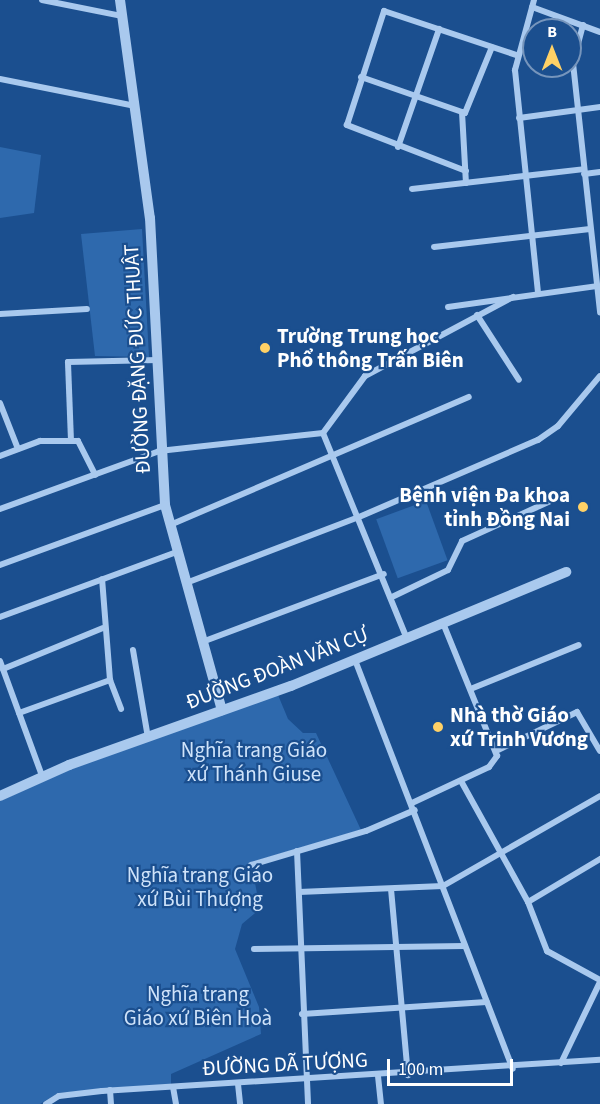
<!DOCTYPE html>
<html>
<head>
<meta charset="utf-8">
<style>
  body { margin:0 }
  #map { position:relative; width:600px; height:1104px; overflow:hidden; background:#1b4f8f; font-family:"Source Sans 3",sans-serif }
  div>[style] { position:absolute }
  [style*='--x'] { left:calc(var(--x)*1px); top:calc(var(--y)*1px); width:calc(var(--w)*1px); rotate:calc(var(--a)*1deg) }
  .green>* { inset:0; background:#2e69ad; transform-origin:0 0 }
  .minor>* { height:6px; margin:-3px; padding:0 3px; transform-origin:3px; border-radius:3px; background:#a9c9ee }
  .tertiary>* { height:10px; margin:-5px; padding:0 5px; transform-origin:5px; border-radius:5px; background:#a9c9ee }
  .dots>* { width:16px; height:16px; translate:-50% -50%; box-sizing:border-box; border:3px solid #1b4f8f; border-radius:50% }
  span { translate:-50% -50%; white-space:nowrap; text-align:center; line-height:1.15; -webkit-text-stroke:4.5px #1b4f8f; paint-order:stroke }
  .poi-label { font-size:21px; color:#fff; font-weight:700 }
  .left { translate:0 -50%; text-align:left }
  .right { translate:-100% -50%; text-align:right }
  .street-label { font-size:21px; color:#fff }
  .park-label { font-size:21px; color:#cfe3fa }
  .north { position:absolute; left:522px; top:18px; width:60px; height:60px; box-sizing:border-box; background:#1b4f8f; border:2px solid #7695bc; border-radius:50%; rotate:0deg; font-size:16px; font-weight:700; line-height:24px; text-align:center; color:#fff }
  .north::after { content:''; display:block; margin:auto; width:21px; height:27px; background:#ffd166; clip-path:polygon(50% 0,100% 100%,50% 72%,0 100%) }
  .scale { position:absolute; left:387px; top:1059px; width:126px; height:27px; box-sizing:border-box; border:3px solid #fff; border-top:0; padding-left:8px; font-size:18px; line-height:21px; white-space:nowrap; color:#fff; -webkit-text-stroke:4px #1b4f8f; paint-order:stroke }
</style>
</head>
<body>
<div id="map">
  <div class="green">
    <i style="clip-path:polygon(0 147px,41px 155px,34px 213px,0 218px)"></i>
    <i style="clip-path:polygon(142px 229px,149px 357px,95px 356px,81px 234px)"></i>
    <i style="left:426px;top:501px;width:63px;height:53px;rotate:70deg"></i>
    <i style="clip-path:polygon(278px 695px,288px 719px,303px 733px,316px 733px,361px 830px,251px 862px,260px 909px,242px 924px,235px 949px,259px 1007px,261px 1034px,171px 1074px,171px 1084px,58px 1093px,40px 1104px,0 1104px,0 801px,71px 769px)"></i>
  </div>
  <div class="minor">
    <i style="--x:42;--y:0;--w:82;--a:11.3"></i>
    <i style="--x:534;--y:0;--w:73;--a:105.2"></i>
    <i style="--x:515;--y:70;--w:225;--a:84.1"></i>
    <i style="--x:532;--y:7;--w:72;--a:20.2"></i>
    <i style="--x:583;--y:25;--w:39;--a:105"></i>
    <i style="--x:573;--y:63;--w:251;--a:83.8"></i>
    <i style="--x:361;--y:77;--w:110;--a:19.1"></i>
    <i style="--x:465;--y:113;--w:71;--a:-67.8"></i>
    <i style="--x:0;--y:79;--w:138;--a:11.3"></i>
    <i style="--x:462;--y:112;--w:71;--a:86.8"></i>
    <i style="--x:519;--y:118;--w:82;--a:-7.7"></i>
    <i style="--x:398;--y:147;--w:125;--a:-70.8"></i>
    <i style="--x:466;--y:171;--w:128;--a:-158.9"></i>
    <i style="--x:347;--y:125;--w:120;--a:-72"></i>
    <i style="--x:384;--y:11;--w:139;--a:18.4"></i>
    <i style="--x:584;--y:174;--w:16;--a:-7"></i>
    <i style="--x:412;--y:189;--w:173;--a:-6.6"></i>
    <i style="--x:434;--y:247;--w:157;--a:-6.6"></i>
    <i style="--x:448;--y:307;--w:150;--a:-8"></i>
    <i style="--x:0;--y:314;--w:87;--a:-3.3"></i>
    <i style="--x:477;--y:315;--w:77;--a:57.1"></i>
    <i style="--x:0;--y:403;--w:49;--a:68.6"></i>
    <i style="--x:71;--y:441;--w:79;--a:-92.2"></i>
    <i style="--x:68;--y:362;--w:90;--a:-1.3"></i>
    <i style="--x:0;--y:456;--w:43;--a:-20.6"></i>
    <i style="--x:40;--y:441;--w:38;--a:0"></i>
    <i style="--x:78;--y:441;--w:38;--a:63"></i>
    <i style="--x:0;--y:509;--w:169;--a:-20"></i>
    <i style="--x:159;--y:451;--w:165;--a:-6.3"></i>
    <i style="--x:170;--y:525;--w:325;--a:-23.2"></i>
    <i style="--x:0;--y:565;--w:176;--a:-20"></i>
    <i style="--x:186;--y:583;--w:185;--a:-20.9"></i>
    <i style="--x:359;--y:517;--w:195;--a:-23.3"></i>
    <i style="--x:538;--y:440;--w:24;--a:-35"></i>
    <i style="--x:558;--y:426;--w:65;--a:-50"></i>
    <i style="--x:392;--y:597;--w:62;--a:-25.7"></i>
    <i style="--x:448;--y:570;--w:32;--a:-64"></i>
    <i style="--x:462;--y:541;--w:100;--a:-24.3"></i>
    <i style="--x:0;--y:617;--w:189;--a:-20.2"></i>
    <i style="--x:407;--y:639;--w:222;--a:-112.2"></i>
    <i style="--x:323;--y:433;--w:71;--a:-53.6"></i>
    <i style="--x:365;--y:376;--w:168;--a:-28.1"></i>
    <i style="--x:202;--y:642;--w:194;--a:-20.5"></i>
    <i style="--x:133;--y:650;--w:89;--a:80.3"></i>
    <i style="--x:355;--y:660;--w:438;--a:68.9"></i>
    <i style="--x:0;--y:661;--w:122;--a:69.9"></i>
    <i style="--x:3;--y:669;--w:108;--a:-22.3"></i>
    <i style="--x:110;--y:680;--w:31;--a:69"></i>
    <i style="--x:473;--y:688;--w:114;--a:-22.1"></i>
    <i style="--x:19;--y:713;--w:97;--a:-19.9"></i>
    <i style="--x:110;--y:680;--w:101;--a:-94.5"></i>
    <i style="--x:496;--y:751;--w:90;--a:-25.7"></i>
    <i style="--x:577;--y:712;--w:45;--a:59.5"></i>
    <i style="--x:461;--y:781;--w:138;--a:61"></i>
    <i style="--x:528;--y:902;--w:53;--a:68.8"></i>
    <i style="--x:547;--y:951;--w:60;--a:28.7"></i>
    <i style="--x:412;--y:803;--w:85;--a:-25.1"></i>
    <i style="--x:489;--y:767;--w:14;--a:-54"></i>
    <i style="--x:497;--y:756;--w:144;--a:-112.1"></i>
    <i style="--x:297;--y:851;--w:253;--a:87.5"></i>
    <i style="--x:251;--y:865;--w:120;--a:-16.5"></i>
    <i style="--x:366;--y:831;--w:53;--a:-23.2"></i>
    <i style="--x:391;--y:889;--w:187;--a:84.8"></i>
    <i style="--x:299;--y:892;--w:144;--a:-2.4"></i>
    <i style="--x:443;--y:886;--w:181;--a:-29.8"></i>
    <i style="--x:528;--y:902;--w:84;--a:-30.8"></i>
    <i style="--x:254;--y:949;--w:211;--a:-0.8"></i>
    <i style="--x:302;--y:1014;--w:185;--a:-3.7"></i>
    <i style="--x:561;--y:1063;--w:90;--a:-64.3"></i>
    <i style="--x:378;--y:1076;--w:28;--a:84"></i>
    <i style="--x:238;--y:1084;--w:20;--a:84"></i>
    <i style="--x:173;--y:1087;--w:17;--a:80"></i>
    <i style="--x:110;--y:1090;--w:14;--a:86"></i>
    <i style="--x:46;--y:1104;--w:15;--a:-32"></i>
    <i style="--x:59;--y:1096;--w:43;--a:-6.6"></i>
    <i style="--x:102;--y:1091;--w:499;--a:-3.6"></i>
  </div>
  <div class="tertiary">
    <i style="--x:120;--y:0;--w:220;--a:82.2"></i>
    <i style="--x:150;--y:218;--w:287;--a:87"></i>
    <i style="--x:165;--y:505;--w:213;--a:74.5"></i>
    <i style="--x:0;--y:796;--w:76;--a:-24.2"></i>
    <i style="--x:69;--y:765;--w:236;--a:-19.6"></i>
    <i style="--x:291;--y:686;--w:298;--a:-22.5"></i>
  </div>
  <div class="dots">
    <i style="left:265px;top:348px;background:#ffd166"></i>
    <i style="left:583px;top:507px;background:#ffd166"></i>
    <i style="left:438px;top:727px;background:#ffd166"></i>
  </div>
  <div class="poi-label">
    <span class="left" style="left:277px;top:348px">Trường Trung học<br>Phổ thông Trấn Biên</span>
    <span class="right" style="left:570px;top:507px">Bệnh viện Đa khoa<br>tỉnh Đồng Nai</span>
    <span class="left" style="left:450px;top:727px">Nhà thờ Giáo<br>xứ Trinh Vương</span>
  </div>
  <div class="street-label">
    <span style="left:137px;top:359px;rotate:-93deg">ĐƯỜNG ĐẶNG ĐỨC THUẬT</span>
    <span style="left:277px;top:668px;rotate:-21deg">ĐƯỜNG ĐOÀN VĂN CỰ</span>
    <span style="left:285px;top:1064px;rotate:-3deg">ĐƯỜNG DÃ TƯỢNG</span>
  </div>
  <div class="park-label">
    <span style="left:254px;top:762px">Nghĩa trang Giáo<br>xứ Thánh Giuse</span>
    <span style="left:200px;top:887px">Nghĩa trang Giáo<br>xứ Bùi Thượng</span>
    <span style="left:198px;top:1006px">Nghĩa trang<br>Giáo xứ Biên Hoà</span>
  </div>
  <div class="north">B</div>
  <div class="scale">100 m</div>
</div>
</body>
</html>
